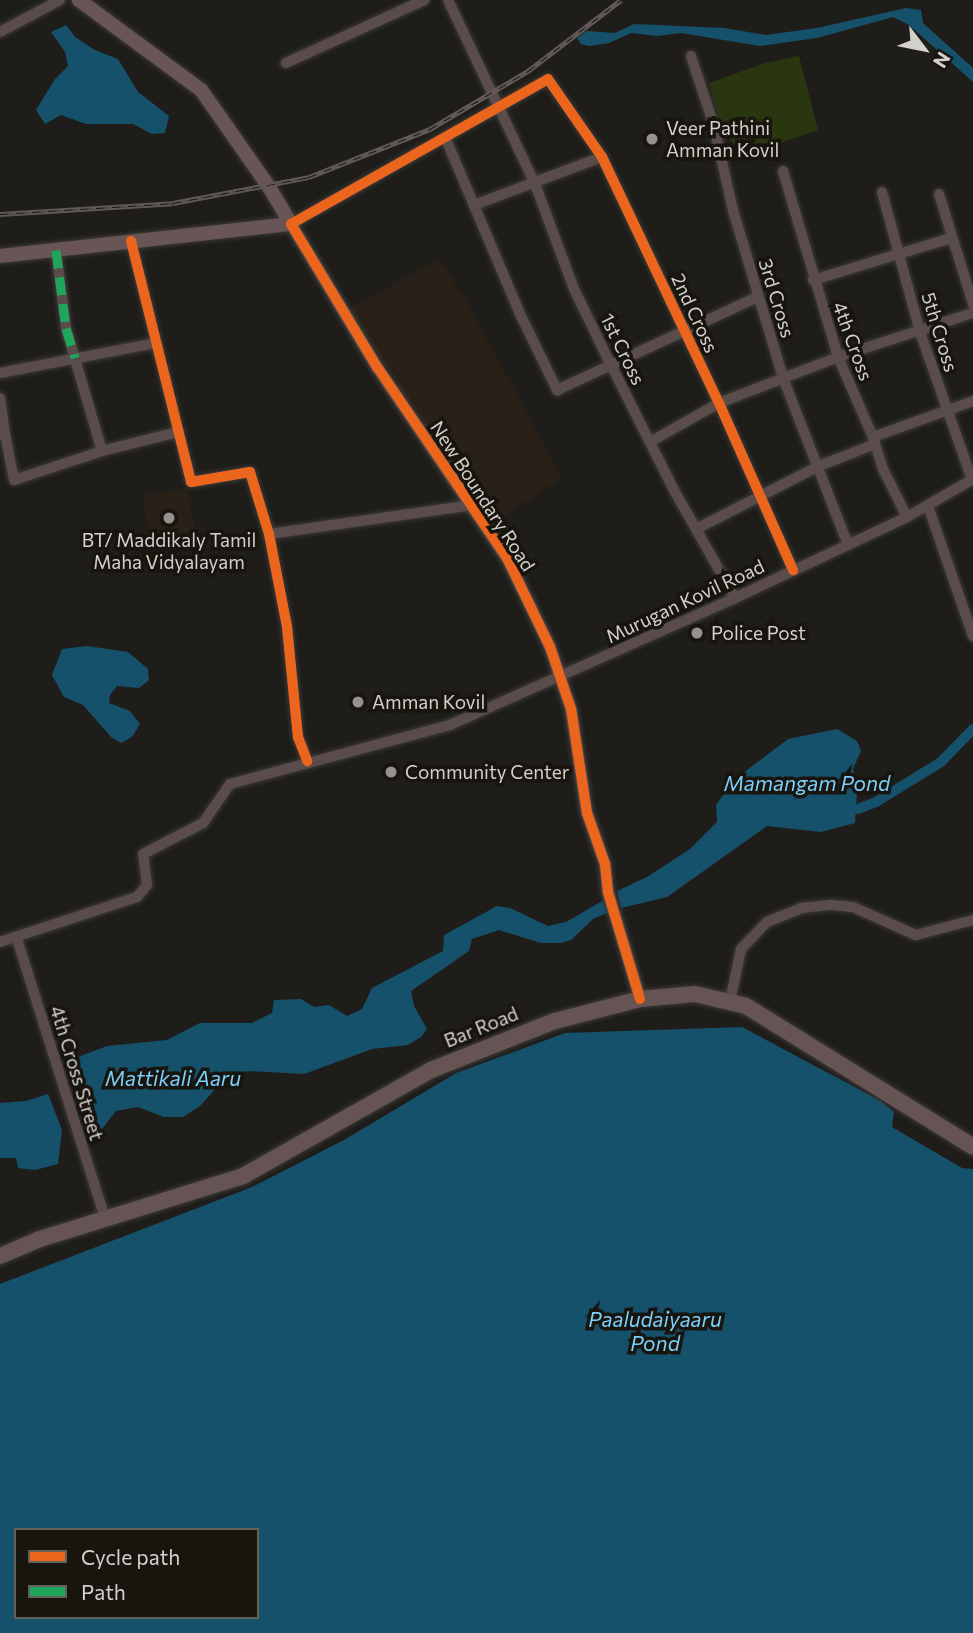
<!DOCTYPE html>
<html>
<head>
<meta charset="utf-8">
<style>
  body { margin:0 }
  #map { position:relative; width:973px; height:1633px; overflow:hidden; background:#1f1d1a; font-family:Commissioner,sans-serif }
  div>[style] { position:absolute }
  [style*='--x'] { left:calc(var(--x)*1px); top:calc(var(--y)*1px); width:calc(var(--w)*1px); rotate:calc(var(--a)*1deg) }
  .built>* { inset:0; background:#292117; transform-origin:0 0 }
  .green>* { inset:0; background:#2a3610 }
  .water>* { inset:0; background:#16516c }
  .canal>* { height:10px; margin:-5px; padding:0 5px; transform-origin:5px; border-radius:5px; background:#16516c }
  .roads { filter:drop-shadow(0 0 2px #3b3a37) drop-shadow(0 0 2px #3b3a37) }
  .minor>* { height:10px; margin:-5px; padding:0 5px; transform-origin:5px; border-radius:5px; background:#5a4c4b }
  .tertiary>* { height:12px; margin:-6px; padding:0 6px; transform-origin:6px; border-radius:6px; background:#5a4c4b }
  .secondary>* { height:14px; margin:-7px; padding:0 7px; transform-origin:7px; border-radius:7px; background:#695556 }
  .primary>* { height:16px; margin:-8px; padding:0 8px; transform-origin:8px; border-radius:8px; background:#665353 }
  .rail>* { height:5px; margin-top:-2.5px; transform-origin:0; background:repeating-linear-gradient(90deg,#18140e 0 8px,#605856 0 16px); box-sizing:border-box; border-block:2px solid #605856 }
  .quiet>* { height:9px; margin-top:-4.5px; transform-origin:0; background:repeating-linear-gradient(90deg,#20a55d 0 18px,transparent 0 27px) }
  .cycleway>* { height:10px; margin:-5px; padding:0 5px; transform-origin:5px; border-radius:5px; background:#eb651d }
  .dots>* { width:19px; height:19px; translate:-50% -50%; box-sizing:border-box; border:4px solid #18140e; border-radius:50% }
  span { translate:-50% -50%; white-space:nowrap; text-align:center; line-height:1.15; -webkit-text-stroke:7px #18140e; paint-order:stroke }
  .poi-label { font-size:19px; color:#d4d1cd }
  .left { translate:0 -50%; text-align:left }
  .street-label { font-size:19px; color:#d4d1cd }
  .water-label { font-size:21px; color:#7bcffc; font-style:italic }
  .legend { position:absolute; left:14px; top:1528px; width:245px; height:91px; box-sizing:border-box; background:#18140e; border:2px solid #63605a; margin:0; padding:9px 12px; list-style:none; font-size:21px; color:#d4d1cd }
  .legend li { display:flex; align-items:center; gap:14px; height:35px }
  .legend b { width:35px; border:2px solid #63605a }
  .north { position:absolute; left:889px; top:14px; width:70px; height:70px; -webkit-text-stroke:5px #18140e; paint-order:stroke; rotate:122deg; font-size:19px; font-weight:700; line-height:28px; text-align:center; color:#d4d1cd }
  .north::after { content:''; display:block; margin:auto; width:24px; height:32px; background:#d4d1cd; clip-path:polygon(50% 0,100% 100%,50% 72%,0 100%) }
</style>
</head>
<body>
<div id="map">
  <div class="built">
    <i style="clip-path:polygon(440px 260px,469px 306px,562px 478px,491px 525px,348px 308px)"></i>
    <i style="left:187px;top:488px;width:55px;height:45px;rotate:80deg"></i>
  </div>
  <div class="green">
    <i style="clip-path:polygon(799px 56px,818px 130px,757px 151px,735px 145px,722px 130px,709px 83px,765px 63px)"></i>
  </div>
  <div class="water">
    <i style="clip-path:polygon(906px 8px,921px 10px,923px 23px,973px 68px,973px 82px,909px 25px,893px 17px,817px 38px,760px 46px,681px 33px,657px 36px,631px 33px,609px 43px,589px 46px,581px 44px,577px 38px,587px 31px,615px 33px,634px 24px,724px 28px,766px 35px,817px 28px)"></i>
    <i style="clip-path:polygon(66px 25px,75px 37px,95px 50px,118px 59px,138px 92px,169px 116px,165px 133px,152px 134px,133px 124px,86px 124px,61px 115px,45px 124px,36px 110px,55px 79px,68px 66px,65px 52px,51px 32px)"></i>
    <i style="clip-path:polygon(87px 646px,128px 652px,148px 669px,149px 680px,139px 688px,117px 686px,110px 695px,109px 703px,130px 711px,140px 724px,132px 737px,121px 743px,112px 738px,83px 705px,64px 697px,52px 675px,62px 649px)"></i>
    <i style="clip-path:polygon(837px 729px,857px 741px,861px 751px,853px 769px,857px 793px,855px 823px,821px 832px,767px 826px,667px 897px,621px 908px,617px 891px,647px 877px,690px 849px,717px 822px,716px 805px,731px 784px,747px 770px,788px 739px)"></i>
    <i style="clip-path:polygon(604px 900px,609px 912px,593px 919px,571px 940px,561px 943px,541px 943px,499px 930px,472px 939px,469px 951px,411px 991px,414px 1006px,427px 1029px,421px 1037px,408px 1045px,372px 1049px,304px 1074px,249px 1071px,226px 1077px,200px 1106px,183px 1117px,164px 1117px,138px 1107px,116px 1111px,98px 1134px,89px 1129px,69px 1069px,73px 1059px,107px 1046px,167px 1040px,200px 1023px,252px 1023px,272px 1013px,274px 1000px,301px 999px,314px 1007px,329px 1005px,347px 1016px,362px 1009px,372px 988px,443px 951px,444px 935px,497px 906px,510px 908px,548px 926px,566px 922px)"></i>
    <i style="clip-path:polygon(evenodd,742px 1027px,881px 1101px,894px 1112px,892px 1127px,962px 1168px,973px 1169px,973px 1633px,0 1633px,0 1284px,252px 1187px,344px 1140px,456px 1073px,565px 1033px,742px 1027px,16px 1530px,257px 1530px,257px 1617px,16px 1617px,16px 1530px)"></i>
    <i style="clip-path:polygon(48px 1094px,62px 1130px,58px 1164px,35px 1170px,18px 1168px,16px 1158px,0 1158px,0 1103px,26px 1101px)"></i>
  </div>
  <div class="canal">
    <i style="--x:858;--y:809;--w:19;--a:-21"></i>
    <i style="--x:876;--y:802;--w:76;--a:-31.6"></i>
    <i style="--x:941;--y:762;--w:46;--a:-45.9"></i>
  </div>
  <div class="roads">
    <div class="minor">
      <i style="--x:448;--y:0;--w:204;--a:64.7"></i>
      <i style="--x:535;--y:184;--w:112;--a:69.6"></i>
      <i style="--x:574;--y:289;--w:82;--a:64.1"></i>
      <i style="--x:610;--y:363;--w:144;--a:63.3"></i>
      <i style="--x:675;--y:492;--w:122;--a:60.5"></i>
      <i style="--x:0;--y:32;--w:68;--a:-28.1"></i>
      <i style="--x:691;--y:56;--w:74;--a:71.8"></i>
      <i style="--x:714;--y:126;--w:86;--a:77.3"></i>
      <i style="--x:733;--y:210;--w:175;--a:73.4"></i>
      <i style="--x:783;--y:378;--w:179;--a:68.7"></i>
      <i style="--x:286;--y:63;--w:152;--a:-24.5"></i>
      <i style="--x:445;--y:137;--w:192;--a:67"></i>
      <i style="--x:520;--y:314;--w:85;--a:64"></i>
      <i style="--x:557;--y:390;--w:221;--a:-24.9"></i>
      <i style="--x:783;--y:171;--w:194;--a:73.5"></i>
      <i style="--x:838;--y:357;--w:87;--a:66.4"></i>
      <i style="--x:873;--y:437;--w:34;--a:73"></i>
      <i style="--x:883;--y:469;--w:54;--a:63.4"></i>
      <i style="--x:882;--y:192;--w:145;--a:74.8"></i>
      <i style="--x:920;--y:332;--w:157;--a:70.6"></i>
      <i style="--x:939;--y:194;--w:115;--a:72.8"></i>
      <i style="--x:474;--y:205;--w:137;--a:-20.6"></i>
      <i style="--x:291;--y:224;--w:295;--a:-29.4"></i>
      <i style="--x:548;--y:79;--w:95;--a:55.3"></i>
      <i style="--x:602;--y:157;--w:272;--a:64.6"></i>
      <i style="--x:719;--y:403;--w:183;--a:66.1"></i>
      <i style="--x:131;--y:241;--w:248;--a:76"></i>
      <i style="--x:191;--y:482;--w:60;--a:-9.6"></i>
      <i style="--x:250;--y:472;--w:65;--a:73"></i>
      <i style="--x:269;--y:534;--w:95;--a:79"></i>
      <i style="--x:287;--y:627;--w:111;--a:84.3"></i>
      <i style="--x:298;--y:737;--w:26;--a:69"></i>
      <i style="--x:56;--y:250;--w:79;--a:82.7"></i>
      <i style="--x:66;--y:328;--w:128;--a:73.7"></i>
      <i style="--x:102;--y:451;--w:78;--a:-14"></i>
      <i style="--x:813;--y:280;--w:144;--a:-16.9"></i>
      <i style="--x:0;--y:373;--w:159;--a:-10.9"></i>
      <i style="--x:0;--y:398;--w:36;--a:82"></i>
      <i style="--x:5;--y:434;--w:4;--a:166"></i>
      <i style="--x:5;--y:434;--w:47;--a:78.9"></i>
      <i style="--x:14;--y:480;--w:93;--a:-18.2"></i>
      <i style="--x:873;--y:437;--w:106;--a:-19.8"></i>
      <i style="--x:650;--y:442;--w:79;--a:-29.5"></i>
      <i style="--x:719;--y:403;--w:128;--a:-21.1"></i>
      <i style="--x:838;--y:357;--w:142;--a:-18.1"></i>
      <i style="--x:928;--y:506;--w:138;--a:70.9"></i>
      <i style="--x:698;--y:528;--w:136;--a:-27.1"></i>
      <i style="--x:819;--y:466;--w:60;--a:-21.4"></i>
      <i style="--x:269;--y:534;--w:206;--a:-8.1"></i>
      <i style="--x:17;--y:939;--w:293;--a:72.5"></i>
      <i style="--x:0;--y:942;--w:144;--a:-18.2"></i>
      <i style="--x:137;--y:897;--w:16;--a:-50"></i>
      <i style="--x:147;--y:885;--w:31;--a:-97"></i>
      <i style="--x:143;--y:854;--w:68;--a:-27.3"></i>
      <i style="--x:203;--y:823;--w:47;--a:-55.3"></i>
      <i style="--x:230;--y:784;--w:228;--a:-15"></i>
      <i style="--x:450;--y:725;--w:312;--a:-24"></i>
      <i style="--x:735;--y:598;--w:190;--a:-25.2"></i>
      <i style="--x:907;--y:517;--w:76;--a:-29.9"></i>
      <i style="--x:730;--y:1002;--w:54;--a:-78.3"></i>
      <i style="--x:741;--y:949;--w:37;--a:-46"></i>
      <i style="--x:767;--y:922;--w:37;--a:-22"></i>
      <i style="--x:801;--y:908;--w:30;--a:-6"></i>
      <i style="--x:831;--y:905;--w:22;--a:5"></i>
      <i style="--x:853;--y:907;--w:69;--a:24"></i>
      <i style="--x:916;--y:935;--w:59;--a:-14.7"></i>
    </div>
    <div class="tertiary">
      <i style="--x:291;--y:224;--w:167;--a:59"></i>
      <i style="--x:377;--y:367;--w:231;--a:55.8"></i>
      <i style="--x:507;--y:558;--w:99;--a:64.2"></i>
      <i style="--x:550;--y:647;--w:65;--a:71.3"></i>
      <i style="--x:571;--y:709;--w:105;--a:81.3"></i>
      <i style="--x:587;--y:813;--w:54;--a:70.6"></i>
      <i style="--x:605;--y:864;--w:28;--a:84"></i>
      <i style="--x:608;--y:892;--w:112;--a:73.3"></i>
    </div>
    <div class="secondary">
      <i style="--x:0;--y:256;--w:293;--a:-6.3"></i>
      <i style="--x:291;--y:224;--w:43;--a:-120.7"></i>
      <i style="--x:269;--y:187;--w:118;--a:-125"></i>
      <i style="--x:201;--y:90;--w:152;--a:-143.6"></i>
    </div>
    <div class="primary">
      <i style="--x:0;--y:1256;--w:43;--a:-23"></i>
      <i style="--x:40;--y:1239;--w:213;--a:-17.2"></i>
      <i style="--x:243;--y:1176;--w:216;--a:-29.4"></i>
      <i style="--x:431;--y:1070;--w:133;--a:-21.6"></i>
      <i style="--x:555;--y:1021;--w:88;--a:-14.5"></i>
      <i style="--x:640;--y:999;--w:55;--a:-5.2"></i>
      <i style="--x:695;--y:994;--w:52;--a:13.2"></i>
      <i style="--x:746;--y:1006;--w:267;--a:31.8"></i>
    </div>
  </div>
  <div class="rail">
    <i style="--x:0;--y:214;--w:173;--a:-3.6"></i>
    <i style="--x:173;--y:203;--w:138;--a:-10.8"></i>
    <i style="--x:309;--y:177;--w:130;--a:-21.6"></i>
    <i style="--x:430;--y:129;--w:114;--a:-30.6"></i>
    <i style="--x:528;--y:71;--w:117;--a:-37.4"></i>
  </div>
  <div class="quiet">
    <i style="--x:56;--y:250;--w:79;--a:82.7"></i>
    <i style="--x:66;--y:328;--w:31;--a:73"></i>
  </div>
  <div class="cycleway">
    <i style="--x:131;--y:241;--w:248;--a:76"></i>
    <i style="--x:191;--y:482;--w:60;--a:-9.6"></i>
    <i style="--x:250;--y:472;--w:65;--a:73"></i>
    <i style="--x:269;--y:534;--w:95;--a:79"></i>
    <i style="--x:287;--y:627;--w:111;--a:84.3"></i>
    <i style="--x:298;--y:737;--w:26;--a:69"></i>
    <i style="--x:640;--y:999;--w:112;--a:-106.7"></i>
    <i style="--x:608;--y:892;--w:28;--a:-96"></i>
    <i style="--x:605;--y:864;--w:54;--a:-109.4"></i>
    <i style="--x:587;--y:813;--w:105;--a:-98.7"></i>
    <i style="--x:571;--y:709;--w:65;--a:-108.7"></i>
    <i style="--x:550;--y:647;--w:99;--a:-115.8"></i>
    <i style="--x:507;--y:558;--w:231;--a:-124.2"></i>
    <i style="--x:377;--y:367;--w:167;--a:-121"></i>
    <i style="--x:291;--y:224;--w:295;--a:-29.4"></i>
    <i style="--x:548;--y:79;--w:95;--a:55.3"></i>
    <i style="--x:602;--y:157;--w:272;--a:64.6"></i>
    <i style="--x:719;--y:403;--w:183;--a:66.1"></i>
  </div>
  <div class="dots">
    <i style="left:652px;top:139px;background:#95928e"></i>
    <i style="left:169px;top:518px;background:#95928e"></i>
    <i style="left:697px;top:633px;background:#95928e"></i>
    <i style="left:358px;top:702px;background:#95928e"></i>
    <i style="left:391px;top:772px;background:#95928e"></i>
  </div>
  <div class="poi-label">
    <span class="left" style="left:666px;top:139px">Veer Pathini<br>Amman Kovil</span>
    <span style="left:169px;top:551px">BT/ Maddikaly Tamil<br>Maha Vidyalayam</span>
    <span class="left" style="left:711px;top:633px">Police Post</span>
    <span class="left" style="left:372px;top:702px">Amman Kovil</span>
    <span class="left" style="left:405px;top:772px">Community Center</span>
  </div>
  <div class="street-label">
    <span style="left:777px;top:298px;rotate:73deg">3rd Cross</span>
    <span style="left:695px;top:313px;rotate:65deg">2nd Cross</span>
    <span style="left:940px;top:332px;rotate:73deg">5th Cross</span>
    <span style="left:853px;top:341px;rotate:70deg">4th Cross</span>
    <span style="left:623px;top:349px;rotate:64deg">1st Cross</span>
    <span style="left:483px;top:496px;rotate:57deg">New Boundary Road</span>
    <span style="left:685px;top:601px;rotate:-25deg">Murugan Kovil Road</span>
    <span style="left:481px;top:1027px;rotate:-22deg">Bar Road</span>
    <span style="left:77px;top:1073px;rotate:73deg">4th Cross Street</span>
  </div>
  <div class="water-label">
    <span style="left:807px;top:783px">Mamangam Pond</span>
    <span style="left:173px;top:1078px">Mattikali Aaru</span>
    <span style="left:655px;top:1331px">Paaludaiyaaru<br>Pond</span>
  </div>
  <ul class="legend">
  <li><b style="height:9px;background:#eb651d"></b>Cycle path</li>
  <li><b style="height:9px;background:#20a55d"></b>Path</li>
  </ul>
  <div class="north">N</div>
</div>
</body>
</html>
